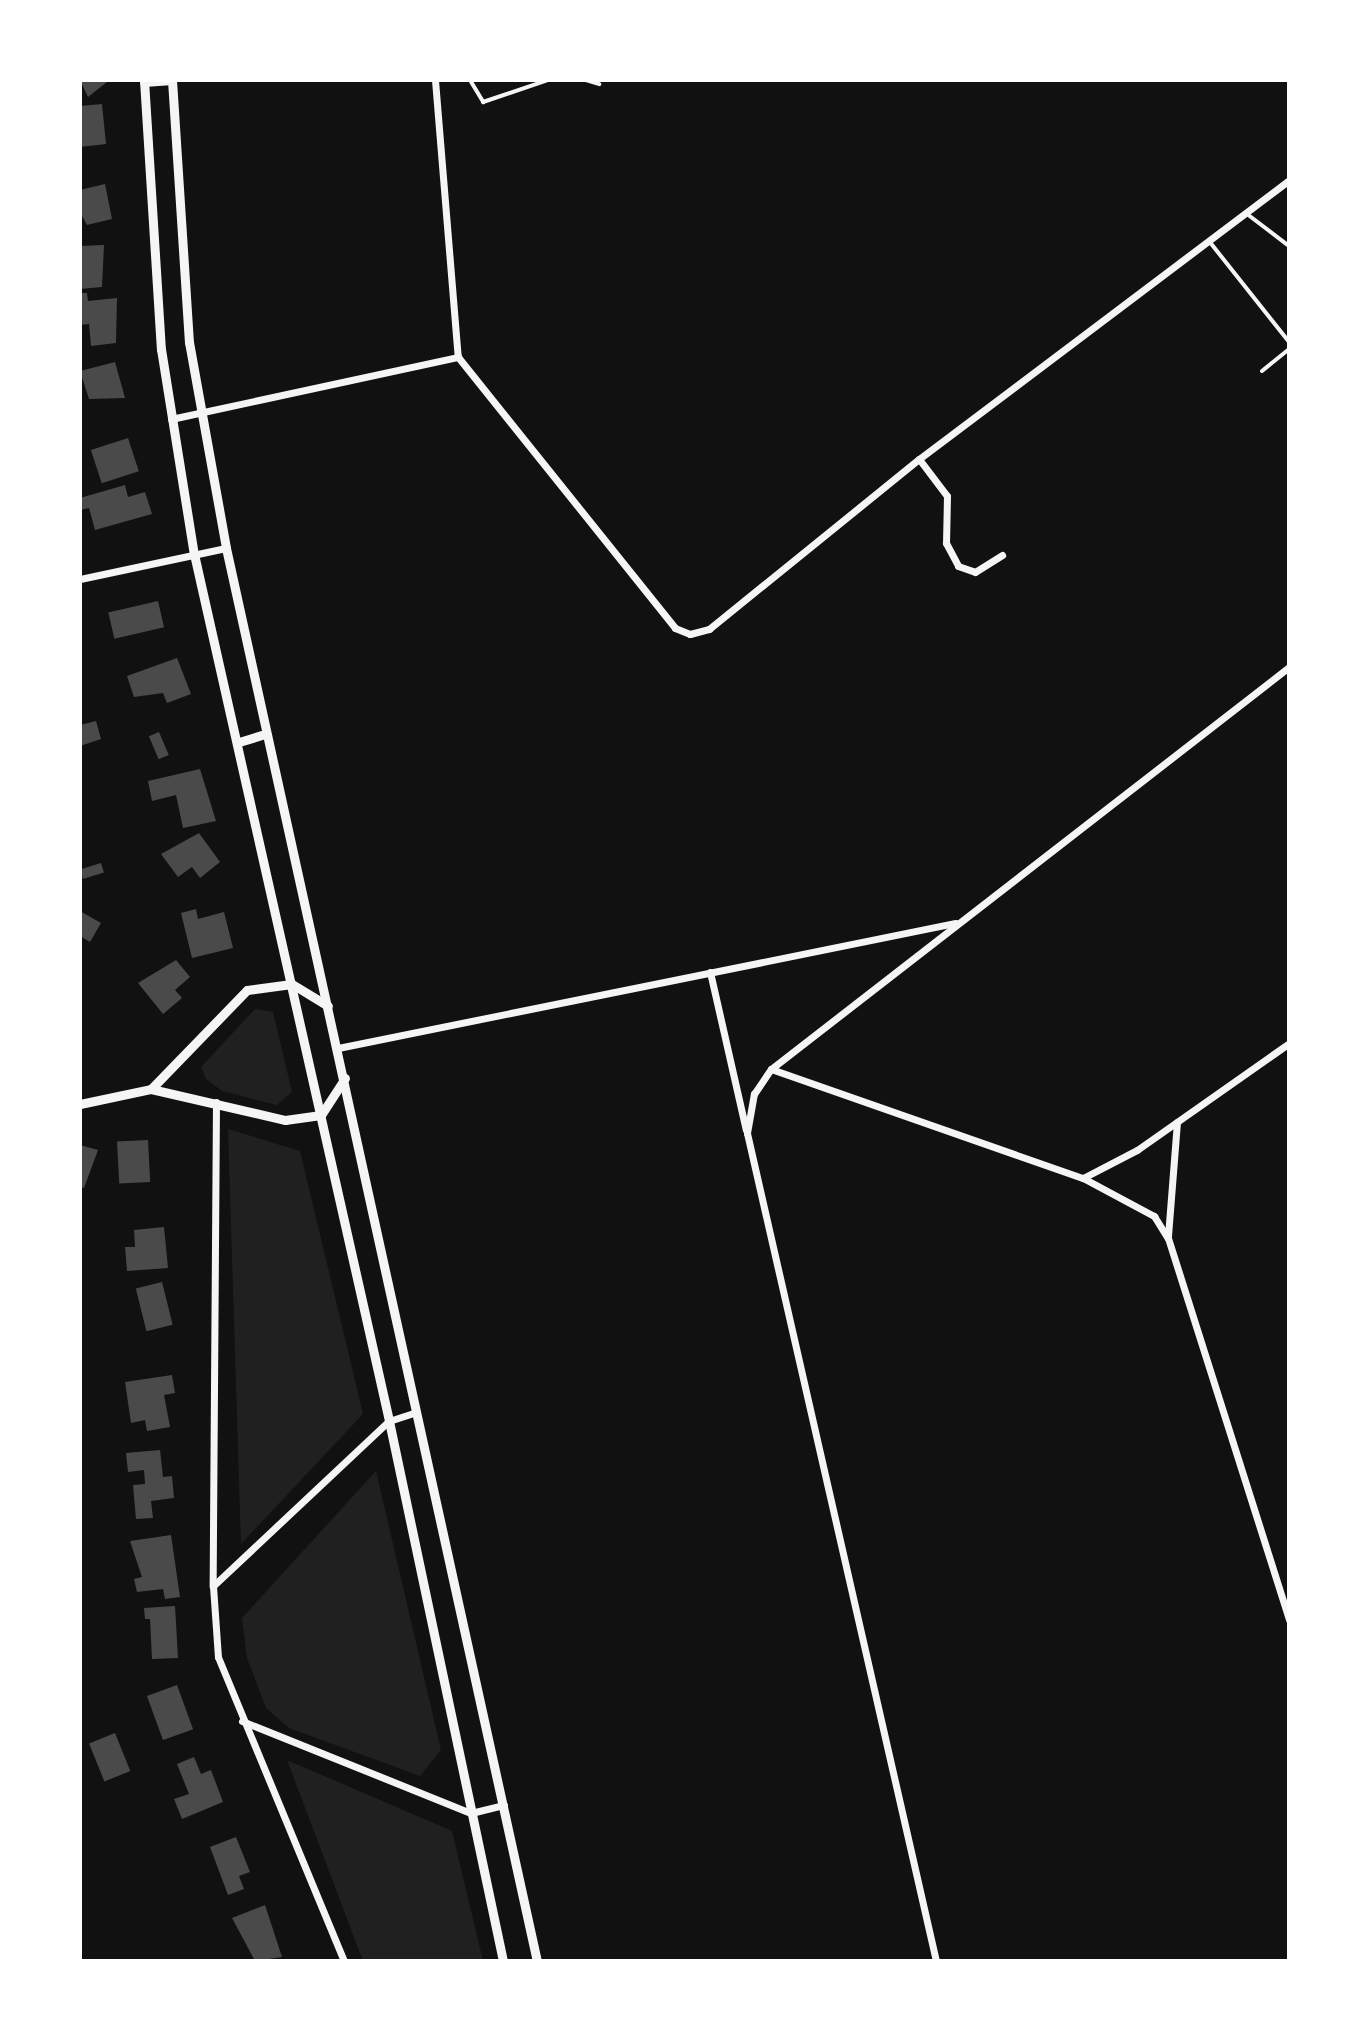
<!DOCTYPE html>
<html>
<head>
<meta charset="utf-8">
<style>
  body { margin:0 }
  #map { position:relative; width:1369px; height:2041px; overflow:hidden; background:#111; font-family:Lora,serif }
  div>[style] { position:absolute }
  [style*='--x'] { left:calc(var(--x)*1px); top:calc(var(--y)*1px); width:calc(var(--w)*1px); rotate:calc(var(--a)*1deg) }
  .green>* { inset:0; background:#202020 }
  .building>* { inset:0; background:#4a4a4a; transform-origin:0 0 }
  .service>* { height:4px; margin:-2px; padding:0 2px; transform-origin:2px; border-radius:2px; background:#f5f5f5 }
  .minor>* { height:7px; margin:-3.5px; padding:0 3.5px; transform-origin:3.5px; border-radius:3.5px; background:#f5f5f5 }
  .tertiary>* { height:9px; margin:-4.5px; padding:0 4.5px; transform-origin:4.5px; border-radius:4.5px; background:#f5f5f5 }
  span { translate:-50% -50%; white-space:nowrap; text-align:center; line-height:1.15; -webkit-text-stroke:8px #fff; paint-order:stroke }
  .frame { position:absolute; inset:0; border:82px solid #fff; pointer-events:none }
</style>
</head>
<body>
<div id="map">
  <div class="green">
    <i style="clip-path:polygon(255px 1009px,273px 1012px,292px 1092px,277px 1105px,222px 1091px,206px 1079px,201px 1067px)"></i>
    <i style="clip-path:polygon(228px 1129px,300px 1151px,363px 1414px,241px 1544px)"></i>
    <i style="clip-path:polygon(376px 1471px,441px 1750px,420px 1776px,289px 1728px,266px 1708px,247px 1658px,242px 1618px)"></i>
    <i style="clip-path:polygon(287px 1760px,452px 1831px,483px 1961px,363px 1961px)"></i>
  </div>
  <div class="building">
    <i style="clip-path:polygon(80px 80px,106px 80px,107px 82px,88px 97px)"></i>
    <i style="clip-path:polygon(102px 104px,106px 144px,80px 147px,80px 106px)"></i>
    <i style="clip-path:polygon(105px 184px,112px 219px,87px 225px,80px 212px,80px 190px)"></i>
    <i style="clip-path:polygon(104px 245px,102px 287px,80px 289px,80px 246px)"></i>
    <i style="clip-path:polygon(80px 293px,87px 293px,88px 301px,117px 298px,116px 343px,91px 346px,89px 324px,80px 325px)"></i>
    <i style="clip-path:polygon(115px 362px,125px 398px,89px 399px,80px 371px)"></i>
    <i style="left:128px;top:438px;width:35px;height:39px;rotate:72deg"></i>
    <i style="clip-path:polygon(125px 485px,128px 497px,145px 492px,152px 514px,95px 530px,89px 508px,80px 510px,80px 498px)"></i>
    <i style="left:158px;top:601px;width:27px;height:51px;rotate:77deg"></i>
    <i style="clip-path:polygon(177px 658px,191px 694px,167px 703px,163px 693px,134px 697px,127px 676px)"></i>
    <i style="clip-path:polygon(96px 721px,101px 739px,80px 746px,80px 725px)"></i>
    <i style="left:159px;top:732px;width:25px;height:11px;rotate:67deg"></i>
    <i style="clip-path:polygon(200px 769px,216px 821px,183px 828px,176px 795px,152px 801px,148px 781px)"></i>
    <i style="clip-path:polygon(199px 833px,220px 862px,200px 878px,192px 867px,178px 877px,161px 854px)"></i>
    <i style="left:101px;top:863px;width:10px;height:22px;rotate:73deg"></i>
    <i style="clip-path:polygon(196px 909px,198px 919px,224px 912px,233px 948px,192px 958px,181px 913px)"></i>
    <i style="clip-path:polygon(80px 911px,101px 923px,90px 942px,80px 936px)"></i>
    <i style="clip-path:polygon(176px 960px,190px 977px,175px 990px,182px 998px,163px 1014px,138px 983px)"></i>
    <i style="left:148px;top:1140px;width:42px;height:31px;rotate:87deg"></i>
    <i style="clip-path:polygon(80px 1145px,98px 1150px,84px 1188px,80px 1187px)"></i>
    <i style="clip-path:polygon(164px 1227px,168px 1268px,127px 1271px,125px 1247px,135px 1247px,134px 1230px)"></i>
    <i style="left:162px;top:1282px;width:44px;height:27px;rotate:76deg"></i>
    <i style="clip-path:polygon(172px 1375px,175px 1393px,164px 1395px,170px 1427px,147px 1431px,145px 1420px,131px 1423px,125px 1382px)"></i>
    <i style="clip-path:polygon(160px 1450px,163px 1477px,172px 1476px,174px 1498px,151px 1501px,153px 1518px,136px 1519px,133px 1485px,145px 1484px,144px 1470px,128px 1472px,126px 1453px)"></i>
    <i style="clip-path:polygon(171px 1535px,180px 1597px,165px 1599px,163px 1589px,137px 1592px,134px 1579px,142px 1577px,130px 1541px)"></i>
    <i style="clip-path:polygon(175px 1606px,178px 1658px,152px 1659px,150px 1619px,145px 1619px,144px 1608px)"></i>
    <i style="left:177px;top:1685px;width:47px;height:32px;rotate:70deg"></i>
    <i style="left:115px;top:1733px;width:41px;height:28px;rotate:68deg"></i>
    <i style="clip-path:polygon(194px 1757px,201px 1774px,211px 1770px,223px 1802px,182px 1819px,174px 1799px,189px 1794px,177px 1764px)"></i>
    <i style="clip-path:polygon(236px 1837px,250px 1872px,239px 1876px,244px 1889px,228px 1895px,210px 1847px)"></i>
    <i style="clip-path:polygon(265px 1905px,282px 1957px,255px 1961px,232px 1918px)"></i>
  </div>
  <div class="service">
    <i style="--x:470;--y:80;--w:26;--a:59"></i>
    <i style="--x:483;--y:102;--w:69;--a:-18.7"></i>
    <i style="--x:586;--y:80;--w:14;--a:17"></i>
    <i style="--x:1247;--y:214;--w:53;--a:37.3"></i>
    <i style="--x:1209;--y:241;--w:129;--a:51.6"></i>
    <i style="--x:1262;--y:371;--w:35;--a:-39"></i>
  </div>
  <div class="minor">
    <i style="--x:435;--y:80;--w:278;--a:85.3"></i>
    <i style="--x:458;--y:357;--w:347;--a:51.3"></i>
    <i style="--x:675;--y:628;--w:16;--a:22"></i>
    <i style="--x:690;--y:634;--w:20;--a:-15"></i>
    <i style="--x:709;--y:629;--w:270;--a:-39"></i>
    <i style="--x:919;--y:459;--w:463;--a:-37"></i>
    <i style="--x:171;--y:419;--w:294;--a:-12.2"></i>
    <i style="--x:919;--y:459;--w:46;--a:52.9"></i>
    <i style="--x:947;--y:496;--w:47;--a:91.2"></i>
    <i style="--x:946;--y:543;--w:26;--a:62"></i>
    <i style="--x:958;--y:566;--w:18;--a:19"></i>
    <i style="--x:975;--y:572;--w:32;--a:-32"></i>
    <i style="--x:80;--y:579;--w:149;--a:-12"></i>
    <i style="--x:710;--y:972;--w:162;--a:77.2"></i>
    <i style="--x:338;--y:1048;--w:630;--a:-11.45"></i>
    <i style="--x:771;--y:1069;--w:330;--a:19.3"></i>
    <i style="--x:1083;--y:1178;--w:81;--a:28.2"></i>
    <i style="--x:1154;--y:1216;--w:26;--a:58"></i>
    <i style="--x:1168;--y:1238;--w:401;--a:72.4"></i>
    <i style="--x:216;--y:1102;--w:484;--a:90.4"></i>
    <i style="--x:213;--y:1586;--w:71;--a:86"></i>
    <i style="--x:218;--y:1657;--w:329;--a:67.5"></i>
    <i style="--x:1083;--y:1178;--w:61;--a:-27.4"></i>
    <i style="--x:1137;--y:1150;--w:186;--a:-35.1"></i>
    <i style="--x:1168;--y:1236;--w:114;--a:-85.5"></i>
    <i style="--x:213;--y:1586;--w:241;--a:-43.2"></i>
    <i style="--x:389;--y:1421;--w:29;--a:-18"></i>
    <i style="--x:242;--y:1721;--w:247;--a:21.9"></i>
    <i style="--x:471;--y:1813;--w:34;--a:-14"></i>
    <i style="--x:936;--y:1961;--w:849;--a:-102.86"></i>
    <i style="--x:747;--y:1133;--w:40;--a:-80"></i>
    <i style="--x:754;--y:1094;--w:30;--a:-56"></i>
    <i style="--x:771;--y:1069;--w:656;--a:-37.81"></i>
  </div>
  <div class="tertiary">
    <i style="--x:144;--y:80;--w:270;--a:86.4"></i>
    <i style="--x:161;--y:349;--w:208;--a:80.9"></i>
    <i style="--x:194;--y:554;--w:889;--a:77.32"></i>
    <i style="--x:389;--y:1421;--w:552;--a:78.08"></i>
    <i style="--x:172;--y:80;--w:263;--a:86.3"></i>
    <i style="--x:189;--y:342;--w:209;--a:79.8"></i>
    <i style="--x:226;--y:548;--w:1447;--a:77.59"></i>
    <i style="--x:144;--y:82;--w:28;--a:-4"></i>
    <i style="--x:239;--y:742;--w:28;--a:-17"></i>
    <i style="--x:151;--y:1089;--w:138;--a:-45.9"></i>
    <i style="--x:247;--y:990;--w:45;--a:-7.6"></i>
    <i style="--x:292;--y:984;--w:42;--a:31.4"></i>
    <i style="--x:80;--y:1104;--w:73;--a:-11.9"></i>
    <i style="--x:151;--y:1089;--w:138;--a:13"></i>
    <i style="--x:285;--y:1120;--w:36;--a:-8"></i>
    <i style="--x:321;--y:1115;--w:44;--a:-57"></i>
  </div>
  <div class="frame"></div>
</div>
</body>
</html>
